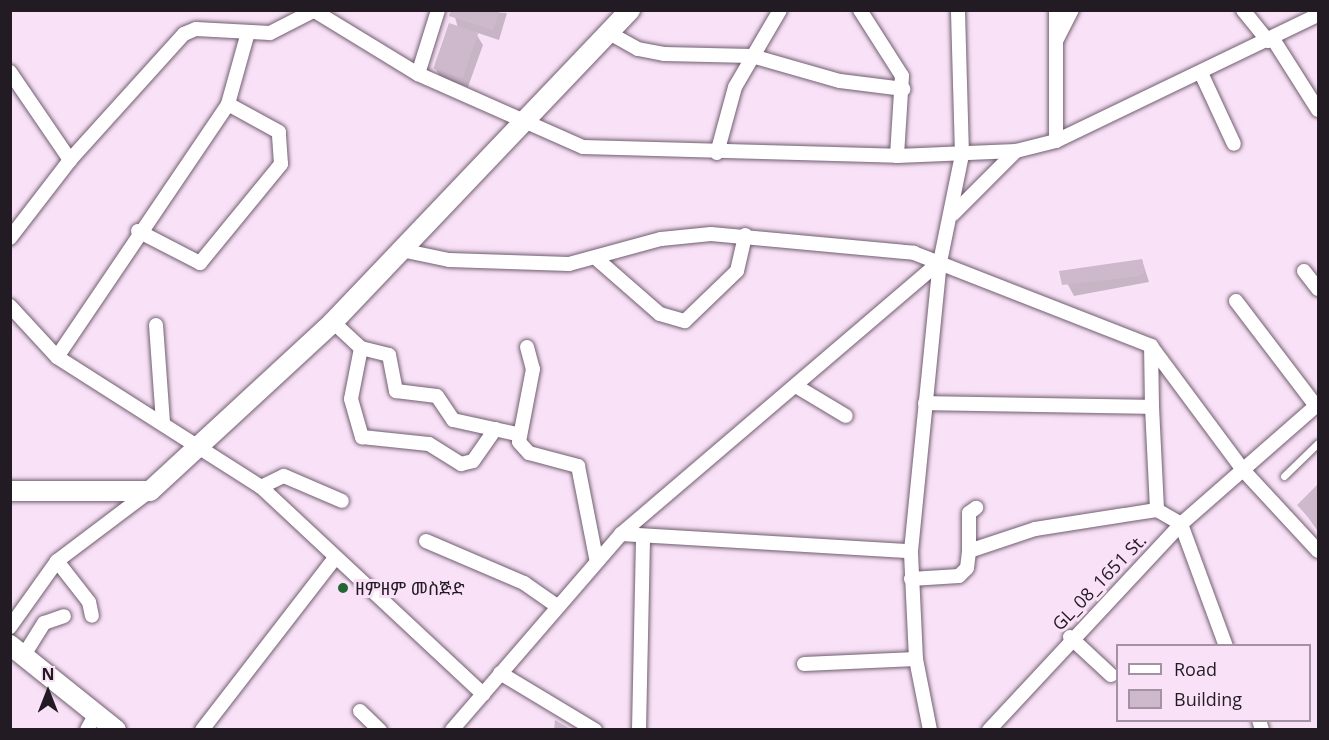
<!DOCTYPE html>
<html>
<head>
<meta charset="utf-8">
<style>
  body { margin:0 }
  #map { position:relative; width:1329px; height:740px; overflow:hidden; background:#f9e2f7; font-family:"Open Sans","Noto Sans Ethiopic",sans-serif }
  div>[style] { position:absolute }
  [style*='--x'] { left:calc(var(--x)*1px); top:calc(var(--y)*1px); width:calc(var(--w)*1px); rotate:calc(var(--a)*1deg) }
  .shadow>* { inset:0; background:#0003 }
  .building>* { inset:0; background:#ceb9cc; transform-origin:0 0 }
  .roads { filter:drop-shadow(0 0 2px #715e70) drop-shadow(0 0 2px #715e70) }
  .lane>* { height:7px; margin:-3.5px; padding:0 3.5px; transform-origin:3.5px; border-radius:3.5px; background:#fff }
  .street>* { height:14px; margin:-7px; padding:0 7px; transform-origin:7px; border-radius:7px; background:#fff }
  .secondary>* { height:20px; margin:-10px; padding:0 10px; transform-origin:10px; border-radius:10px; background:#fff }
  .dots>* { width:16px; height:16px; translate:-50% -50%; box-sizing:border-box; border:3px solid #f9e2f7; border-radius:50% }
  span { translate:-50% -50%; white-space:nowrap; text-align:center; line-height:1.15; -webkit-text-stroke:6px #f9e2f7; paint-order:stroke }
  .street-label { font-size:18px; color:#231b23 }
  .poi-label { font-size:18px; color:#231b23 }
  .left { translate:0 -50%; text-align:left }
  .frame { position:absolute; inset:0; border:12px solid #231b23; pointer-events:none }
  .legend { position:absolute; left:1116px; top:644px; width:195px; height:78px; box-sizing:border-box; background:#f9e2f7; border:2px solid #a392a2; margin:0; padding:8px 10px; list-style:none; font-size:18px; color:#231b23 }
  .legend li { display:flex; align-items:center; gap:12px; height:30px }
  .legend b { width:30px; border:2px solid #a392a2 }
  .north { position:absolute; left:18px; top:662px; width:60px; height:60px; -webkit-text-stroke:4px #f9e2f7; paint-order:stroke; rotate:0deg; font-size:16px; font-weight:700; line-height:24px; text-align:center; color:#231b23 }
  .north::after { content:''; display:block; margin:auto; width:21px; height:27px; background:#231b23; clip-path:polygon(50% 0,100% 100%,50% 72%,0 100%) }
</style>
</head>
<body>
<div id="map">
  <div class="shadow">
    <i style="clip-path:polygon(453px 10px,507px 13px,499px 40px,475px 32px,483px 45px,468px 87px,441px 78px,435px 68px,458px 28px)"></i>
    <i style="clip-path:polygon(1142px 260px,1149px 282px,1074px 296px,1061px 272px)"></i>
    <i style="clip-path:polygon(1318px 486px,1318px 531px,1299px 505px)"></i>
  </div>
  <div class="building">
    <i style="clip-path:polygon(451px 10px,500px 10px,493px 30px,449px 16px)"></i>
    <i style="left:449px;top:23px;width:31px;height:48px;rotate:19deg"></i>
    <i style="clip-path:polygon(1142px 259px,1145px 272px,1140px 276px,1062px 285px,1059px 271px)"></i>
    <i style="clip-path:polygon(1318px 484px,1318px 528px,1297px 505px)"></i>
    <i style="clip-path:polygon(555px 720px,572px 730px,554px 730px)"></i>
  </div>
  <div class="roads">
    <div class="lane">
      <i style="--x:1284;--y:476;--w:47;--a:-44.1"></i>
    </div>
    <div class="street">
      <i style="--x:313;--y:10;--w:123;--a:31.4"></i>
      <i style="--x:418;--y:74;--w:180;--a:23.9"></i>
      <i style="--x:583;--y:147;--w:314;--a:1.6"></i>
      <i style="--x:897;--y:156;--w:119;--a:-2.4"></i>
      <i style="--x:1016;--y:151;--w:41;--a:-14"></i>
      <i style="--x:1056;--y:141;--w:291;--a:-25.7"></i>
      <i style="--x:860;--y:10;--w:78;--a:57.5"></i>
      <i style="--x:902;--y:76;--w:80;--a:93.6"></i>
      <i style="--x:1056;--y:10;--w:131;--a:90"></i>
      <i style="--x:1243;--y:10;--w:40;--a:51"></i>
      <i style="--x:611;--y:34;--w:31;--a:29"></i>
      <i style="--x:638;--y:49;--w:26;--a:11"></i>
      <i style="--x:664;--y:54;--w:88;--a:1.3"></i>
      <i style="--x:752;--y:56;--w:91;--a:15.9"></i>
      <i style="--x:840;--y:81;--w:64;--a:7.2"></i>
      <i style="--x:1057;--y:39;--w:33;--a:-63"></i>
      <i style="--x:1273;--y:39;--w:84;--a:57.6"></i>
      <i style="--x:10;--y:72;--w:107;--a:55.7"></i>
      <i style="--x:1201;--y:73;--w:78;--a:65.1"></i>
      <i style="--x:418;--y:74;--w:67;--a:-72.6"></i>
      <i style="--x:717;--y:153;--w:68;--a:-74.7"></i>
      <i style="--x:735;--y:87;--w:89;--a:-59.7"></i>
      <i style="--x:953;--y:214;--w:89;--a:-45"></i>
      <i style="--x:138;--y:231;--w:70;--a:27.3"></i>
      <i style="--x:200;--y:263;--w:128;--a:-50.7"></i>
      <i style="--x:281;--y:164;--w:32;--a:-94"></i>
      <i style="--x:279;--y:132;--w:58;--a:-151.2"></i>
      <i style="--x:10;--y:238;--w:98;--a:-52.4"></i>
      <i style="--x:70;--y:160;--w:170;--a:-47.9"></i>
      <i style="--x:184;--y:34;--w:13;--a:-23"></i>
      <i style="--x:196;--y:29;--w:74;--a:3.1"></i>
      <i style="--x:270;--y:33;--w:48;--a:-27.1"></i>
      <i style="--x:401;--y:250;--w:49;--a:11.8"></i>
      <i style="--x:449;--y:260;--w:120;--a:1.9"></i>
      <i style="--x:569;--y:264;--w:95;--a:-15.2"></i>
      <i style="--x:661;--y:239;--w:50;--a:-5.7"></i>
      <i style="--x:711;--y:234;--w:204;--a:5.3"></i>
      <i style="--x:914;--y:253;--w:255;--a:21.4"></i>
      <i style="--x:1151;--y:346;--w:156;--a:53.4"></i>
      <i style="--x:1244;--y:471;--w:109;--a:47.2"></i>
      <i style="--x:598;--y:260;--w:82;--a:41.1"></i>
      <i style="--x:660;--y:314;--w:26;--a:16"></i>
      <i style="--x:685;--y:321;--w:72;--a:-43.9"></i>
      <i style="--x:737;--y:271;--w:37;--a:-77"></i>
      <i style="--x:1304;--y:271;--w:23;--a:52"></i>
      <i style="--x:1236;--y:301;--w:132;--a:52.7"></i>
      <i style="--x:10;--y:306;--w:69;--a:47.3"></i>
      <i style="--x:57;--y:357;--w:242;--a:32.5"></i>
      <i style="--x:261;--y:487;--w:304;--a:43"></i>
      <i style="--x:333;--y:322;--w:38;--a:43"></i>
      <i style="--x:361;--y:348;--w:52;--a:101.1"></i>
      <i style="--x:351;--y:399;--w:40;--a:74"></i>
      <i style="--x:362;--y:437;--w:67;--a:6"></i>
      <i style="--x:429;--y:444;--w:38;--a:32"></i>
      <i style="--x:461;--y:464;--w:12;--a:-14"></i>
      <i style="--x:473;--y:461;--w:39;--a:-55"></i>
      <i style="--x:156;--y:325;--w:97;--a:85.9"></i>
      <i style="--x:527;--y:347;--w:23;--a:75"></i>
      <i style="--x:533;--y:369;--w:74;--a:100.9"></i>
      <i style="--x:519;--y:442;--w:15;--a:48"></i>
      <i style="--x:529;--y:453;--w:51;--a:14.9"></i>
      <i style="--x:578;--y:466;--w:94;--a:78.9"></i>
      <i style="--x:361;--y:348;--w:29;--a:14"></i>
      <i style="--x:389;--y:355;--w:37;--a:79"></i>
      <i style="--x:396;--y:391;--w:41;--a:7"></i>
      <i style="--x:437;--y:396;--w:29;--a:56"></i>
      <i style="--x:453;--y:420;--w:66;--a:12.3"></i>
      <i style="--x:57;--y:357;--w:305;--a:-55.9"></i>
      <i style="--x:228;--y:104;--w:71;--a:-74.4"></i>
      <i style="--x:796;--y:386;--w:58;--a:31"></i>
      <i style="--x:925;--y:403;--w:227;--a:1"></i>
      <i style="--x:1152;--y:407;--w:61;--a:-90.9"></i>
      <i style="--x:1152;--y:407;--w:103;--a:87.2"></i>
      <i style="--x:1157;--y:510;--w:28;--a:30"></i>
      <i style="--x:1181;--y:524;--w:130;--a:69.8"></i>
      <i style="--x:261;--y:487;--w:25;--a:-26"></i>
      <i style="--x:284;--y:476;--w:63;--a:23.3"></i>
      <i style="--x:621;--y:534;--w:290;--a:3.4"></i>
      <i style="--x:426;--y:541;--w:107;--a:23.2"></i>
      <i style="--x:524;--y:583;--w:38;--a:35"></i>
      <i style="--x:969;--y:551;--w:38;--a:-90"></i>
      <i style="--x:969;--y:513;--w:9;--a:-36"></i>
      <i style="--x:57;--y:561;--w:52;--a:52"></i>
      <i style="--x:89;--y:602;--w:14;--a:78"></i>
      <i style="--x:911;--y:579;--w:48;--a:-3.6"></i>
      <i style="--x:959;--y:576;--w:11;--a:-45"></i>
      <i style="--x:967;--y:568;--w:17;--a:-83"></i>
      <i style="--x:969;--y:551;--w:70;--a:-18.4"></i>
      <i style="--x:1035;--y:529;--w:123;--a:-8.9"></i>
      <i style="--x:10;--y:627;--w:81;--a:-54.5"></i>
      <i style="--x:57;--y:561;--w:116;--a:-37"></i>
      <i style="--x:1070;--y:637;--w:56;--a:42.8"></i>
      <i style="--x:24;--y:655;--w:38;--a:-58"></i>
      <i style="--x:44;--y:623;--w:21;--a:-19"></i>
      <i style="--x:804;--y:664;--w:112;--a:-2.6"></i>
      <i style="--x:500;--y:673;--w:111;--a:31"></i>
      <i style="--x:360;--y:711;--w:28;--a:44"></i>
      <i style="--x:1259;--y:720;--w:10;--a:73"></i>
      <i style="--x:87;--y:730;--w:18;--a:-61"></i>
      <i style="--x:202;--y:730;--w:216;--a:-52.3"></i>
      <i style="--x:452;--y:730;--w:259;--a:-49.2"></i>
      <i style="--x:621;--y:534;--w:419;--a:-40.5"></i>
      <i style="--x:639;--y:730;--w:191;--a:-88.8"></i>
      <i style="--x:930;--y:730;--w:72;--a:-101.2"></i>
      <i style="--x:916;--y:659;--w:108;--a:-92.7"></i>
      <i style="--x:911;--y:551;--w:290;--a:-84.3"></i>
      <i style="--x:940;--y:262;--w:109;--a:-78.4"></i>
      <i style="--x:962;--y:155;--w:145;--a:-91.6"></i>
      <i style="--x:989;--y:730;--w:282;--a:-47"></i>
      <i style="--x:1181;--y:524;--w:182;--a:-41.2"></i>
    </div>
    <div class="secondary">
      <i style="--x:10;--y:491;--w:140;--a:0"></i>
      <i style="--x:150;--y:491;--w:249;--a:-42.7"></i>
      <i style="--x:333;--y:322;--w:431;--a:-46.4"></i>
      <i style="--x:10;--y:645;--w:136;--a:38.7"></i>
    </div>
  </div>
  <div class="dots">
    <i style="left:343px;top:588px;background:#216734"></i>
  </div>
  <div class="street-label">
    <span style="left:1099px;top:582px;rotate:-46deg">GL_08_1651 St.</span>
  </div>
  <div class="poi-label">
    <span class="left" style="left:355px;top:588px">ዘምዘም መስጅድ</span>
  </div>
  <div class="frame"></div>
  <ul class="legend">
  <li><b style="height:8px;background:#fff"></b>Road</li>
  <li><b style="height:16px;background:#ceb9cc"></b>Building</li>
  </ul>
  <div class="north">N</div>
</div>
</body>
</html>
